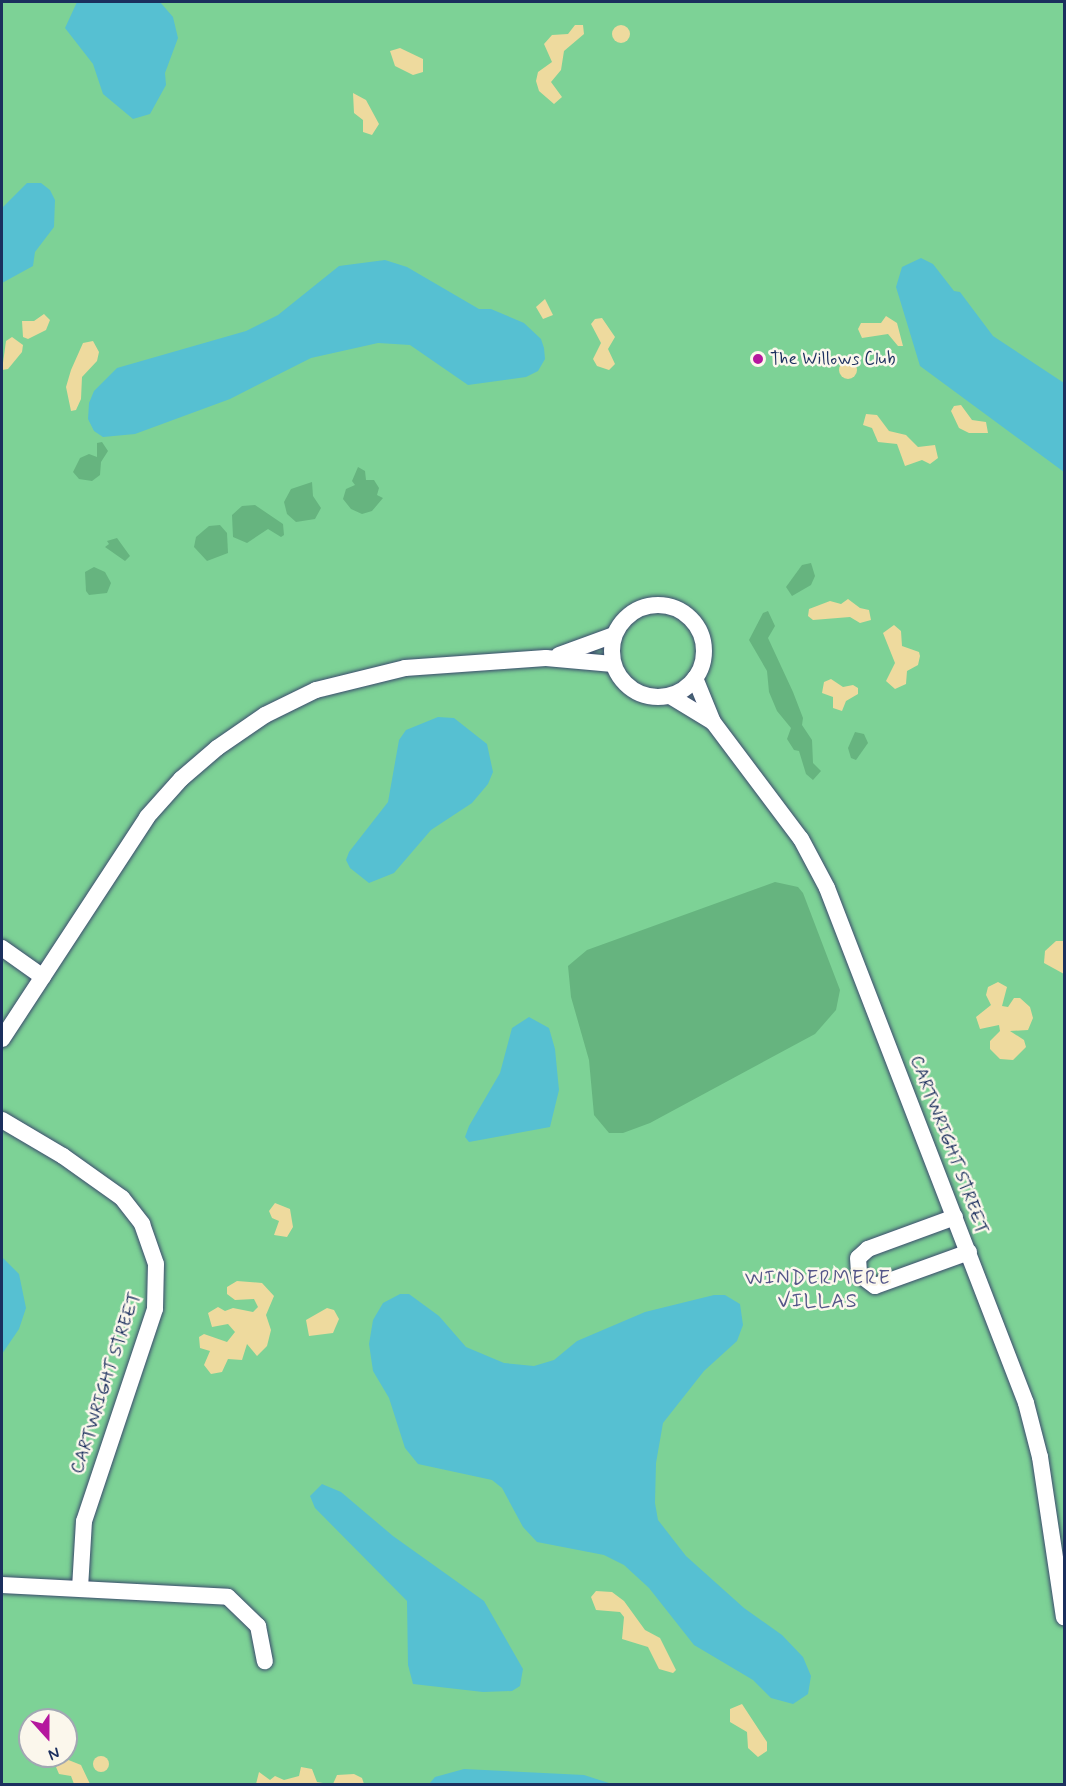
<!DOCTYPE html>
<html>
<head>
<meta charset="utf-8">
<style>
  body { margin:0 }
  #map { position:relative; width:1066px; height:1786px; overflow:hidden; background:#f3e0c3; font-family:Mynerve,sans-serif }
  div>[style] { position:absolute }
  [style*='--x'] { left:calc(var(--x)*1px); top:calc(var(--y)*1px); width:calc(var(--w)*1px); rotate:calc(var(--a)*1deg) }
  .green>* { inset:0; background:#7dd296 }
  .forest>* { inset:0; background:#66b47f }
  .sand>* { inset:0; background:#eeda9e }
  .round { border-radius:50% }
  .water>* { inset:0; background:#56c0d2 }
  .roads { filter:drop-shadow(0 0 2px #3b4a6d) drop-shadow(0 0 2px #3b4a6d) }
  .minor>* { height:16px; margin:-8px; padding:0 8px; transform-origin:8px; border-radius:8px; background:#fff }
  .minor>.ring { margin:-8px; padding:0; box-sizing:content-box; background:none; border:16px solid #fff; border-radius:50% }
  .dots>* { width:16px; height:16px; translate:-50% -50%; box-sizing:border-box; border:3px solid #fbf7ec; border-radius:50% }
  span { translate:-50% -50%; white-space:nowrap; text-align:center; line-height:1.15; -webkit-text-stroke:5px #fbf7ec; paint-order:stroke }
  .poi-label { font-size:18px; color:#1b2f5e }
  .left { translate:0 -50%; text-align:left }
  .street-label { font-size:18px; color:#1b2f5e }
  .neighbourhood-label { font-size:20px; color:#545689; letter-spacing:1.5px }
  .frame { position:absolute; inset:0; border:3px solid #1b2f5e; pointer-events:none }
  .north { position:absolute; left:18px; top:1708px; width:60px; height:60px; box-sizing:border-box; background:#fbf7ec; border:2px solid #a1a7b3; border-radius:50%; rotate:159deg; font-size:16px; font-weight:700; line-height:24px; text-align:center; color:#1b2f5e }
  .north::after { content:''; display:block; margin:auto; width:21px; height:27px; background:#b5179e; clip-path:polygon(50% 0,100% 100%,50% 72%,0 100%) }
</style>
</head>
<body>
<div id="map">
  <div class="green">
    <i style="clip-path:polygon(evenodd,2px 2px,1064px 2px,1064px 1784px,2px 1784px,2px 2px,30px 1720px,66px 1720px,66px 1756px,30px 1756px,30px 1720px)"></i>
  </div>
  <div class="forest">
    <i style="clip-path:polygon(102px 442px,108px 451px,101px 462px,100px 475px,92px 481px,79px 479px,73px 472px,80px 458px,89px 454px,97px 457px,97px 443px)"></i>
    <i style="clip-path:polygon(358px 467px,365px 471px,366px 480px,374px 480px,379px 488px,377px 495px,383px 498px,372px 511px,362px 514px,351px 509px,343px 499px,346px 489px,355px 485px,352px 481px)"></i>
    <i style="clip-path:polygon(312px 482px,313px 496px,321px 508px,315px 519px,296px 522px,287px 514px,284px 502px,291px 489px)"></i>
    <i style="clip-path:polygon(255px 505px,283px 524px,284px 535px,281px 537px,268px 529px,247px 543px,233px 537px,232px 515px,242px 506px)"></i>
    <i style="clip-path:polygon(220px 525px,227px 533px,228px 553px,207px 561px,194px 547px,196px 537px,209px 526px)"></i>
    <i style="clip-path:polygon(117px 538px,130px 556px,125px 561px,105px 547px,109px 544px,107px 541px)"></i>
    <i style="clip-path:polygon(811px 563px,815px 576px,811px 585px,792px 596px,786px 587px,802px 565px)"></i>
    <i style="clip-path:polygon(94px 567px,105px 572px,111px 583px,107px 593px,89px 595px,86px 591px,85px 572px)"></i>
    <i style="clip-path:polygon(768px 611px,775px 626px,768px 638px,793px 692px,803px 718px,802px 725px,812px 740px,813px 763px,821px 771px,813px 780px,806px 774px,799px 751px,794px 750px,787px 739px,791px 728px,777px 711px,769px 692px,767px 671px,749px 640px,763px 613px)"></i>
    <i style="clip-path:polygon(855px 732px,864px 734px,868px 743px,856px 760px,851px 758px,848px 748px)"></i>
    <i style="clip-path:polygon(775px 882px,798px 887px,803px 893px,840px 990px,836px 1010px,815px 1034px,650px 1123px,623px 1133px,609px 1133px,594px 1115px,589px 1060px,571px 997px,568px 966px,587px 950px)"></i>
  </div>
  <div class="sand">
    <i class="round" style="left:612px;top:25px;width:18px;height:18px"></i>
    <i style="clip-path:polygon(575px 25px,583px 25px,584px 34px,564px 51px,561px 70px,551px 82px,562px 97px,554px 104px,539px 91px,536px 81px,538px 72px,552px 62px,544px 44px,552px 35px,568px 34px)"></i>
    <i style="clip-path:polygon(400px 48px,423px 59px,423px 72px,413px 75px,395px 66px,390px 51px)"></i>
    <i style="clip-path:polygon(353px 93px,366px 100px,379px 124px,372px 135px,363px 132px,363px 120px,354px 113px)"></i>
    <i style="clip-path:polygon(545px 299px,553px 315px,543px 319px,536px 307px)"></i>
    <i style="clip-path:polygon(44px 314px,50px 320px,46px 330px,28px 339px,23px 337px,22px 321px,34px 321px)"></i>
    <i style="clip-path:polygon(886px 316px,897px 323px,903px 346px,898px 346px,888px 334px,862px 338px,858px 329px,861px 323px,881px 323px)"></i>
    <i style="clip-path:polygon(602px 318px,615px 337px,608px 349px,615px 364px,609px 370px,597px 366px,593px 359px,601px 343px,591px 324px,595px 319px)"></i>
    <i style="clip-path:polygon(12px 337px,23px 345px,22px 352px,8px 369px,2px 370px,6px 341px)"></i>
    <i style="clip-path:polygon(93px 341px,99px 352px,97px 361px,82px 377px,81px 399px,76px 410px,71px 411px,66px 387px,71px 370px,83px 343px)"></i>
    <i class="round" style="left:839px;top:361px;width:18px;height:18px"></i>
    <i style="clip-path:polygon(961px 405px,972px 420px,986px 422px,988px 433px,969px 433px,959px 428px,951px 411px,954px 406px)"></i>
    <i style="clip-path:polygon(866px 414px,877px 415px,889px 431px,906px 435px,918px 447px,935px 445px,938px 458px,930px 464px,922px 460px,905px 466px,897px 444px,878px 442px,872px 428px,863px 425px)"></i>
    <i style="clip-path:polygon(848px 599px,860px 608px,869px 610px,871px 620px,860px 623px,850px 617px,813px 620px,808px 616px,809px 609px,830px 601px,841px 604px)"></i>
    <i style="clip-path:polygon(894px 625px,901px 631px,902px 646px,919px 652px,920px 656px,918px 665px,907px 671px,906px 684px,895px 689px,886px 681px,895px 663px,883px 633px)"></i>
    <i style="clip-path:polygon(831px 679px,843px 687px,853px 685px,858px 688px,858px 694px,846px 701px,842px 711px,833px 708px,833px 697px,822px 693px,824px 682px)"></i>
    <i style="clip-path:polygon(1056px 941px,1064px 941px,1064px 974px,1044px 963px,1045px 951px)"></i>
    <i style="clip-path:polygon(998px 982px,1007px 987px,1002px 1006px,1008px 1007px,1014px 998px,1020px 998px,1030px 1007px,1033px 1018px,1028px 1030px,1010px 1031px,1024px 1040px,1026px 1047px,1013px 1060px,1000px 1059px,990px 1049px,990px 1041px,1000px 1031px,999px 1025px,980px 1029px,976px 1017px,991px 1005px,986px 995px,988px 987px)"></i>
    <i style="clip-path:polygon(275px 1203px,290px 1209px,293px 1227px,287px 1237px,274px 1235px,279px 1221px,272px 1218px,269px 1211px)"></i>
    <i style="clip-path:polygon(237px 1281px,262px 1283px,274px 1296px,266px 1315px,271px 1330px,267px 1346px,257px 1356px,247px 1344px,242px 1360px,228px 1359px,222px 1372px,211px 1374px,204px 1365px,210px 1351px,200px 1348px,199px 1337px,204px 1334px,227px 1342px,235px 1332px,228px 1324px,212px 1327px,208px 1313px,218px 1307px,225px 1311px,233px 1308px,253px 1312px,258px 1307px,254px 1299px,235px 1300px,227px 1294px,227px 1287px)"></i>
    <i style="clip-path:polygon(327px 1308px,334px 1310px,339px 1319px,333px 1333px,309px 1336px,306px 1320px)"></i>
    <i style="clip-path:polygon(596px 1591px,612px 1592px,624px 1601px,645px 1630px,660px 1638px,676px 1670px,673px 1673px,659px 1669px,648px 1647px,622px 1639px,624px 1617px,620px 1612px,596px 1610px,591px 1597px)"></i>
    <i style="clip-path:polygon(742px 1704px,767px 1742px,767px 1751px,758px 1757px,748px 1748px,747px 1732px,730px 1722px,730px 1709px)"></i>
    <i class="round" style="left:93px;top:1756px;width:16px;height:16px"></i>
    <i style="clip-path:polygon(66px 1759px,81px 1765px,90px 1784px,74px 1784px,71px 1776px,59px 1774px,56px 1767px)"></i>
    <i style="clip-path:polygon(301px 1767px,312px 1769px,317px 1782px,329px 1784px,256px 1784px,259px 1772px,270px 1780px,275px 1776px,284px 1780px,299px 1776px)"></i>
    <i style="clip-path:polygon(354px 1774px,362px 1778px,364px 1784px,333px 1784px,337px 1775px)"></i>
  </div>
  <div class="water">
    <i style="clip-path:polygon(77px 2px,160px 2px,173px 17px,178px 38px,165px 73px,166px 85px,150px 114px,133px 119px,103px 94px,93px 64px,65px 28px)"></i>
    <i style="clip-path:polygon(27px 183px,41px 183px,50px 190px,55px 200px,54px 227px,35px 252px,33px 266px,2px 283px,2px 208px)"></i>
    <i style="clip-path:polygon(921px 258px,933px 264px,954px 291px,960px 292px,993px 336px,1064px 383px,1064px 472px,920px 366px,896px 287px,902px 267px)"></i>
    <i style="clip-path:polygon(385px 260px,407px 267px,479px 309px,491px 309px,524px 323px,541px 339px,544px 348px,545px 359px,538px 371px,526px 377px,468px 385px,410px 345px,378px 343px,311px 358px,230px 399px,135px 434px,103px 437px,94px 431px,88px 419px,89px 403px,94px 391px,117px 368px,246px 331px,278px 315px,339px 266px)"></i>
    <i style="clip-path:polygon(438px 717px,454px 718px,487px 744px,493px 772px,488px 784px,472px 803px,431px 830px,394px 873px,369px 883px,350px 868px,346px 860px,349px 852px,388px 802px,399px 740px,406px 730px)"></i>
    <i style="clip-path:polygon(529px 1017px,549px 1028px,555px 1049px,559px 1090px,550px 1127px,469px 1142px,465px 1137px,469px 1126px,500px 1073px,512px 1028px)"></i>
    <i style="clip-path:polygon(2px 1257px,19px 1274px,26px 1308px,19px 1329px,2px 1354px)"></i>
    <i style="clip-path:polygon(400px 1294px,409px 1294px,439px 1316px,466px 1347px,504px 1363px,534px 1366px,554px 1360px,577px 1341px,645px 1312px,714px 1295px,725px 1295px,740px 1304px,743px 1325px,737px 1341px,704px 1371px,663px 1423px,656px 1463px,655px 1503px,658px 1520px,686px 1556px,744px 1608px,782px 1635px,803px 1657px,811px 1676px,808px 1694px,793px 1704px,771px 1698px,753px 1680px,694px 1645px,649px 1588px,624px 1565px,604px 1555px,537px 1542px,523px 1527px,502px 1488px,492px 1480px,418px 1464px,405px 1448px,389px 1398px,373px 1371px,369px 1344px,373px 1320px,383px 1303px)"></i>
    <i style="clip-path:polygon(322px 1484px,341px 1492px,393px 1536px,484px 1601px,523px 1669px,520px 1686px,512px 1691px,483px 1692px,413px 1684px,408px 1665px,407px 1601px,315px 1508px,310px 1496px)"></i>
    <i style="clip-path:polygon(464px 1769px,584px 1775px,612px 1784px,429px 1784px,435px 1777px)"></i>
  </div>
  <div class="roads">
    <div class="minor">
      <i class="ring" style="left:612px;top:605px;width:76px;height:76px"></i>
      <i style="--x:559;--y:655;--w:59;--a:-20"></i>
      <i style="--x:695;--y:678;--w:48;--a:67.8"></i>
      <i style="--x:670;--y:696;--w:50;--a:31.2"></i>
      <i style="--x:713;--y:722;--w:146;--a:53.1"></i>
      <i style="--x:801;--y:839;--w:55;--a:62"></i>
      <i style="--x:827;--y:888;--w:552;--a:68.87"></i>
      <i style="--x:1026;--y:1403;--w:56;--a:75.5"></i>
      <i style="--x:1040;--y:1457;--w:162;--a:81.5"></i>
      <i style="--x:2;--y:948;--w:50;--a:35.3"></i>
      <i style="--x:2;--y:1039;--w:265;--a:-56.8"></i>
      <i style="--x:147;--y:817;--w:51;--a:-48.2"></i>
      <i style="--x:181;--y:779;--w:48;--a:-40.7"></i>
      <i style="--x:217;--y:748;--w:58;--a:-34.5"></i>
      <i style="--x:265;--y:715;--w:57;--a:-26.1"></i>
      <i style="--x:316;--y:690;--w:92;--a:-13.9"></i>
      <i style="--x:405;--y:668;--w:141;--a:-4.1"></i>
      <i style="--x:546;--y:658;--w:67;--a:5.1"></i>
      <i style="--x:2;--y:1120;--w:71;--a:30.5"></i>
      <i style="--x:63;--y:1156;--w:72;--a:35.4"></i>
      <i style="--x:122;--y:1198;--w:33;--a:52"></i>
      <i style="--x:142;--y:1224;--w:42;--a:70.7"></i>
      <i style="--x:156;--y:1264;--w:45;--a:91.3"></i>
      <i style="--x:155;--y:1309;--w:224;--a:108.5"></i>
      <i style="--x:84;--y:1521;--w:67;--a:93.4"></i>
      <i style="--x:955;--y:1217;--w:93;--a:159.8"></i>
      <i style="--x:868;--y:1249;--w:13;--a:138"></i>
      <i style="--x:858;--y:1258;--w:16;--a:86"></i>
      <i style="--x:859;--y:1274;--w:20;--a:37"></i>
      <i style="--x:875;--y:1286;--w:100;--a:-19.9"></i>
      <i style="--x:2;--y:1585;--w:226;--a:3"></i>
      <i style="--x:228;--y:1597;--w:42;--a:44"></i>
      <i style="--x:258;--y:1626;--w:36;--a:79"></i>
    </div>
  </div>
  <div class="dots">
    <i style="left:758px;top:359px;background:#b5179e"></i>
  </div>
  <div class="poi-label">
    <span class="left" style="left:770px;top:359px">The Willows Club</span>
  </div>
  <div class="street-label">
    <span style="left:949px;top:1145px;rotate:69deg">CARTWRIGHT STREET</span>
    <span style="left:106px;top:1383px;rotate:-72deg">CARTWRIGHT STREET</span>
  </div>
  <div class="neighbourhood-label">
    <span style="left:818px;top:1290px">WINDERMERE<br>VILLAS</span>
  </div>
  <div class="frame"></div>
  <div class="north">N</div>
</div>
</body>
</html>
